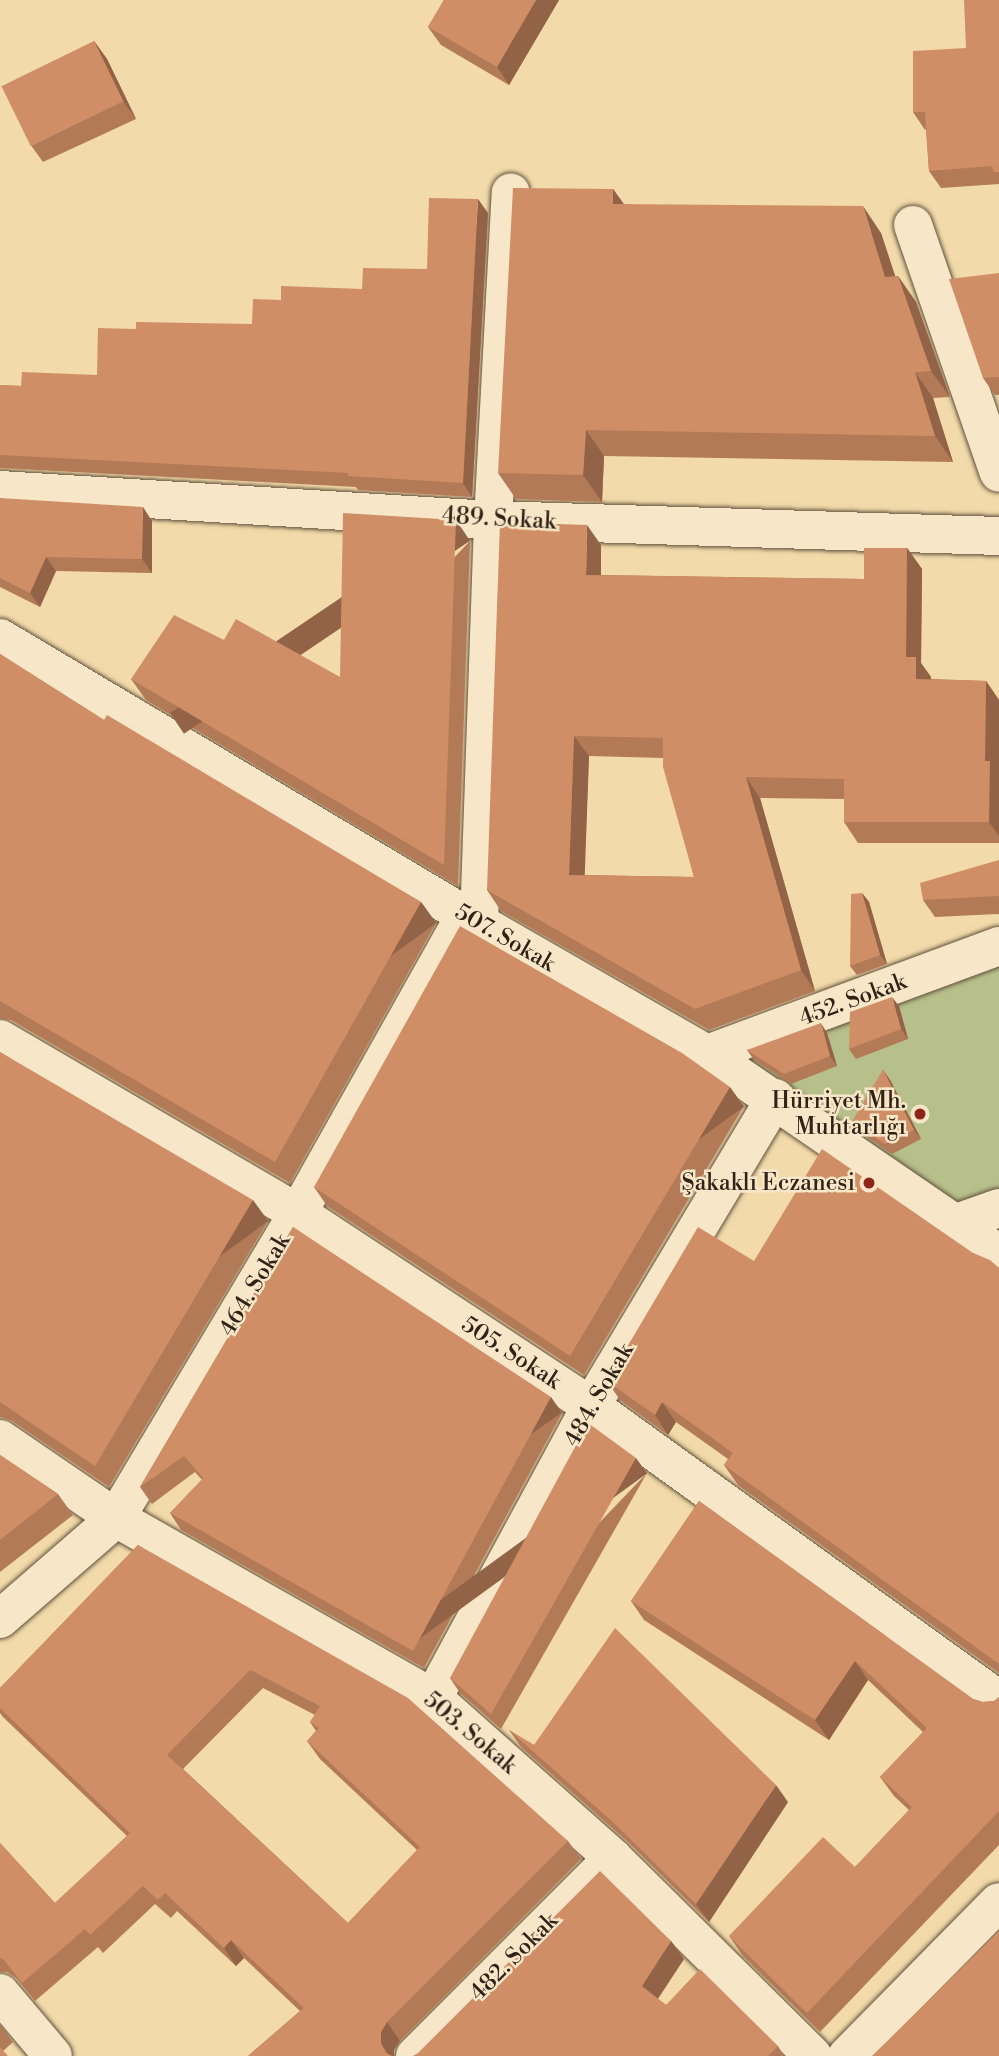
<!DOCTYPE html>
<html>
<head>
<meta charset="utf-8">
<style>
  body { margin:0 }
  #map { position:relative; width:999px; height:2056px; overflow:hidden; background:#f2daaa; font-family:"Libre Bodoni",serif }
  div>[style] { position:absolute }
  [style*='--x'] { left:calc(var(--x)*1px); top:calc(var(--y)*1px); width:calc(var(--w)*1px); rotate:calc(var(--a)*1deg) }
  .green>* { inset:0; background:#b7c08b }
  .roads { filter:drop-shadow(0 0 2px #61503c) drop-shadow(0 0 2px #61503c) }
  .minor>* { height:38px; margin:-19px; padding:0 19px; transform-origin:19px; border-radius:19px; background:#f7e7c8 }
  .secondary>* { height:38px; margin:-19px; padding:0 19px; transform-origin:19px; border-radius:19px; background:#f7e7c8 }
  .wall>* { inset:0; background:#b37a58 }
  .shaded-wall>* { inset:0; background:#926347; transform-origin:0 0 }
  .building>* { inset:0; background:#d08e66; transform-origin:0 0 }
  .dots>* { width:19px; height:19px; translate:-50% -50%; box-sizing:border-box; border:4px solid #f7e7c8; border-radius:50% }
  span { translate:-50% -50%; white-space:nowrap; text-align:center; line-height:1.15; -webkit-text-stroke:5px #f7e7c8; paint-order:stroke }
  .street-label { font-size:23px; color:#312218 }
  .poi-label { font-size:23px; color:#312218 }
  .right { translate:-100% -50%; text-align:right }
</style>
</head>
<body>
<div id="map">
  <div class="green">
    <i style="clip-path:polygon(999px 946px,999px 1208px,954px 1224px,707px 1054px)"></i>
  </div>
  <div class="roads">
    <div class="minor">
      <i style="--x:913;--y:225;--w:262;--a:70.9"></i>
      <i style="--x:0;--y:490;--w:494;--a:3.5"></i>
      <i style="--x:493;--y:520;--w:506;--a:1.81"></i>
      <i style="--x:0;--y:638;--w:541;--a:30.78"></i>
      <i style="--x:465;--y:915;--w:279;--a:29.9"></i>
      <i style="--x:707;--y:1054;--w:354;--a:34.4"></i>
      <i style="--x:479;--y:923;--w:403;--a:-88"></i>
      <i style="--x:493;--y:520;--w:328;--a:-86.9"></i>
      <i style="--x:0;--y:1039;--w:345;--a:30.3"></i>
      <i style="--x:298;--y:1213;--w:351;--a:33.4"></i>
      <i style="--x:591;--y:1406;--w:503;--a:35.78"></i>
      <i style="--x:707;--y:1054;--w:311;--a:-20.3"></i>
      <i style="--x:954;--y:1224;--w:48;--a:-19.6"></i>
      <i style="--x:0;--y:1439;--w:140;--a:34.3"></i>
      <i style="--x:116;--y:1518;--w:365;--a:29.6"></i>
      <i style="--x:433;--y:1698;--w:241;--a:41.6"></i>
      <i style="--x:613;--y:1858;--w:281;--a:44.7"></i>
      <i style="--x:0;--y:1619;--w:154;--a:-41"></i>
      <i style="--x:116;--y:1518;--w:355;--a:-59.2"></i>
      <i style="--x:298;--y:1213;--w:342;--a:-60.7"></i>
      <i style="--x:433;--y:1698;--w:332;--a:-61.6"></i>
      <i style="--x:591;--y:1406;--w:359;--a:-59.1"></i>
      <i style="--x:0;--y:1993;--w:82;--a:49.9"></i>
      <i style="--x:415;--y:2056;--w:280;--a:-45"></i>
    </div>
    <div class="secondary">
      <i style="--x:847;--y:2056;--w:216;--a:-45.4"></i>
    </div>
  </div>
  <div class="wall">
    <i style="clip-path:polygon(444px 0,559px 0,509px 85px,441px 45px,428px 27px)"></i>
    <i style="clip-path:polygon(999px 0,999px 184px,941px 188px,929px 171px,926px 129px,925px 130px,913px 112px,966px 48px)"></i>
    <i style="clip-path:polygon(94px 41px,107px 59px,136px 119px,43px 162px,30px 144px)"></i>
    <i style="clip-path:polygon(613px 189px,624px 204px,881px 233px,895px 276px,898px 276px,916px 302px,950px 397px,933px 398px,953px 462px,604px 456px,602px 502px,516px 499px,498px 473px)"></i>
    <i style="clip-path:polygon(488px 213px,472px 497px,358px 490px,356px 487px,0 468px,0 385px,21px 386px,97px 375px,136px 329px,252px 324px,281px 300px,362px 289px,427px 269px)"></i>
    <i style="clip-path:polygon(999px 273px,999px 395px,995px 395px,983px 378px)"></i>
    <i style="clip-path:polygon(0 498px,152px 521px,152px 573px,56px 571px,40px 607px,0 587px)"></i>
    <i style="clip-path:polygon(470px 541px,458px 886px,146px 700px,131px 679px,224px 640px,340px 677px)"></i>
    <i style="clip-path:polygon(evenodd,601px 545px,601px 575px,864px 579px,907px 548px,922px 569px,921px 663px,931px 677px,931px 679px,986px 681px,999px 700px,999px 843px,858px 843px,844px 822px,844px 799px,760px 798px,815px 991px,709px 1030px,501px 911px,487px 890px,601px 545px,589px 756px,663px 758px,694px 877px,584px 875px,589px 756px)"></i>
    <i style="clip-path:polygon(0 654px,104px 720px,421px 902px,436px 923px,290px 1183px,11px 1020px,0 1019px)"></i>
    <i style="clip-path:polygon(999px 860px,999px 914px,935px 917px,923px 900px)"></i>
    <i style="clip-path:polygon(862px 893px,869px 902px,887px 964px,857px 975px,850px 966px)"></i>
    <i style="clip-path:polygon(899px 1006px,908px 1039px,856px 1059px,849px 1049px)"></i>
    <i style="clip-path:polygon(827px 1033px,837px 1066px,791px 1084px,754px 1060px,747px 1050px)"></i>
    <i style="clip-path:polygon(0 1052px,268px 1221px,109px 1487px,12px 1421px,0 1417px)"></i>
    <i style="clip-path:polygon(883px 1070px,890px 1080px,921px 1139px,892px 1154px,858px 1131px,852px 1122px)"></i>
    <i style="clip-path:polygon(744px 1106px,584px 1375px,327px 1206px,314px 1187px)"></i>
    <i style="clip-path:polygon(293px 1227px,562px 1413px,424px 1668px,181px 1530px,170px 1513px,202px 1480px,195px 1472px,152px 1504px,140px 1487px)"></i>
    <i style="clip-path:polygon(973px 1253px,999px 1268px,999px 1673px,738px 1485px,724px 1465px,728px 1459px,676px 1422px,668px 1435px,620px 1400px,607px 1381px,754px 1261px)"></i>
    <i style="clip-path:polygon(0 1455px,58px 1494px,73px 1515px,0 1572px)"></i>
    <i style="clip-path:polygon(647px 1473px,501px 1729px,460px 1693px,450px 1678px)"></i>
    <i style="clip-path:polygon(699px 1501px,973px 1699px,983px 1702px,994px 1701px,999px 1697px,999px 1845px,820px 2032px,743px 1956px,729px 1936px,855px 1867px,909px 1810px,894px 1796px,880px 1777px,923px 1732px,868px 1680px,829px 1740px,644px 1620px,631px 1601px)"></i>
    <i style="clip-path:polygon(evenodd,138px 1545px,568px 1841px,581px 1859px,400px 2041px,394px 2050px,394px 2056px,248px 2056px,300px 2011px,244px 1958px,236px 1966px,177px 1911px,171px 1918px,155px 1904px,103px 1953px,98px 1947px,35px 2001px,16px 1978px,7px 1972px,0 1972px,0 1843px,55px 1903px,127px 1836px,3px 1717px,0 1713px,0 1688px,138px 1545px,263px 1688px,315px 1715px,310px 1722px,316px 1731px,307px 1741px,320px 1759px,417px 1850px,348px 1923px,183px 1769px,263px 1688px)"></i>
    <i style="clip-path:polygon(509px 1730px,534px 1745px,788px 1802px,709px 1922px,628px 1842px,521px 1747px)"></i>
    <i style="clip-path:polygon(671px 1941px,684px 1959px,658px 1999px,666px 2005px,778px 2046px,784px 2056px,413px 2056px)"></i>
    <i style="clip-path:polygon(0 2024px,13px 2042px,3px 2051px,0 2056px)"></i>
  </div>
  <div class="shaded-wall">
    <i style="clip-path:polygon(536px 0,559px 0,509px 85px,497px 67px)"></i>
    <i style="clip-path:polygon(94px 41px,107px 59px,136px 119px,123px 101px)"></i>
    <i style="clip-path:polygon(613px 189px,632px 216px,613px 204px)"></i>
    <i style="clip-path:polygon(478px 199px,488px 213px,472px 497px,463px 483px)"></i>
    <i style="clip-path:polygon(863px 206px,881px 233px,904px 303px,885px 277px)"></i>
    <i style="clip-path:polygon(898px 276px,916px 302px,950px 397px,931px 371px)"></i>
    <i style="clip-path:polygon(915px 372px,933px 398px,953px 462px,935px 436px)"></i>
    <i style="clip-path:polygon(586px 430px,604px 456px,602px 502px,583px 475px)"></i>
    <i style="clip-path:polygon(143px 507px,152px 521px,152px 573px,142px 559px)"></i>
    <i style="left:456px;top:520px;width:25px;height:345px;rotate:56deg"></i>
    <i style="clip-path:polygon(587px 525px,601px 545px,601px 596px,586px 575px)"></i>
    <i style="clip-path:polygon(907px 548px,922px 569px,921px 663px,931px 677px,930px 700px,916px 679px,906px 657px)"></i>
    <i style="clip-path:polygon(46px 557px,56px 571px,40px 607px,30px 593px)"></i>
    <i style="clip-path:polygon(986px 681px,999px 700px,999px 836px,989px 822px,985px 761px)"></i>
    <i style="clip-path:polygon(574px 736px,589px 756px,584px 896px,569px 875px)"></i>
    <i style="clip-path:polygon(746px 777px,760px 798px,815px 991px,801px 970px)"></i>
    <i style="clip-path:polygon(862px 893px,869px 902px,887px 964px,880px 955px)"></i>
    <i style="left:421px;top:902px;width:26px;height:298px;rotate:54deg"></i>
    <i style="clip-path:polygon(892px 997px,899px 1006px,908px 1039px,901px 1029px)"></i>
    <i style="clip-path:polygon(821px 1023px,827px 1033px,837px 1066px,830px 1056px)"></i>
    <i style="clip-path:polygon(883px 1070px,890px 1080px,921px 1139px,914px 1130px)"></i>
    <i style="left:730px;top:1087px;width:24px;height:313px;rotate:54deg"></i>
    <i style="left:253px;top:1200px;width:26px;height:309px;rotate:54deg"></i>
    <i style="left:551px;top:1397px;width:19px;height:289px;rotate:55deg"></i>
    <i style="clip-path:polygon(662px 1402px,676px 1422px,668px 1435px,655px 1415px)"></i>
    <i style="left:636px;top:1458px;width:19px;height:294px;rotate:54deg"></i>
    <i style="clip-path:polygon(855px 1661px,868px 1680px,829px 1740px,815px 1720px)"></i>
    <i style="clip-path:polygon(776px 1785px,788px 1802px,709px 1922px,696px 1904px)"></i>
    <i style="clip-path:polygon(231px 1940px,244px 1958px,236px 1966px,224px 1948px)"></i>
    <i style="clip-path:polygon(671px 1941px,684px 1959px,654px 2004px,642px 1986px)"></i>
    <i style="clip-path:polygon(387px 2022px,400px 2041px,394px 2050px,394px 2056px,389px 2056px,381px 2043px,381px 2032px)"></i>
  </div>
  <div class="building">
    <i style="clip-path:polygon(444px 0,536px 0,497px 67px,428px 27px)"></i>
    <i style="clip-path:polygon(964px 0,999px 0,999px 172px,994px 172px,992px 166px,929px 171px,925px 112px,913px 112px,913px 51px,966px 48px)"></i>
    <i style="left:94px;top:41px;width:67px;height:103px;rotate:64deg"></i>
    <i style="clip-path:polygon(513px 188px,613px 189px,613px 204px,863px 206px,885px 277px,898px 276px,931px 371px,915px 372px,935px 436px,586px 430px,583px 475px,498px 473px)"></i>
    <i style="clip-path:polygon(429px 198px,478px 199px,463px 483px,348px 476px,348px 473px,0 455px,0 385px,21px 386px,22px 372px,97px 375px,98px 328px,136px 329px,136px 322px,252px 324px,253px 299px,281px 300px,281px 286px,362px 289px,363px 268px,427px 269px)"></i>
    <i style="clip-path:polygon(999px 273px,999px 377px,983px 378px,949px 279px)"></i>
    <i style="clip-path:polygon(0 498px,143px 507px,142px 559px,46px 557px,30px 593px,0 578px)"></i>
    <i style="clip-path:polygon(343px 513px,456px 520px,444px 865px,131px 679px,174px 615px,224px 640px,236px 619px,340px 677px)"></i>
    <i style="clip-path:polygon(evenodd,500px 522px,587px 525px,586px 575px,864px 579px,864px 548px,907px 548px,906px 657px,916px 657px,916px 679px,986px 681px,985px 761px,990px 761px,989px 822px,844px 822px,844px 779px,746px 777px,801px 970px,695px 1009px,487px 890px,500px 522px,574px 736px,663px 738px,663px 767px,694px 877px,569px 875px,574px 736px)"></i>
    <i style="clip-path:polygon(0 654px,104px 720px,107px 715px,421px 902px,275px 1162px,0 1001px)"></i>
    <i style="clip-path:polygon(999px 860px,999px 896px,923px 900px,920px 883px)"></i>
    <i style="clip-path:polygon(862px 893px,880px 955px,850px 966px,851px 894px)"></i>
    <i style="clip-path:polygon(460px 926px,682px 1053px,730px 1087px,570px 1356px,314px 1187px)"></i>
    <i style="clip-path:polygon(892px 997px,901px 1029px,849px 1049px,850px 1012px)"></i>
    <i style="clip-path:polygon(821px 1023px,830px 1056px,784px 1074px,747px 1050px)"></i>
    <i style="clip-path:polygon(0 1052px,253px 1200px,95px 1466px,0 1402px)"></i>
    <i style="clip-path:polygon(883px 1070px,914px 1130px,885px 1144px,852px 1122px)"></i>
    <i style="clip-path:polygon(822px 1149px,973px 1253px,990px 1260px,999px 1268px,999px 1664px,724px 1465px,733px 1453px,662px 1402px,655px 1415px,607px 1381px,698px 1227px,754px 1261px)"></i>
    <i style="clip-path:polygon(293px 1227px,551px 1397px,413px 1651px,170px 1513px,203px 1478px,184px 1456px,140px 1487px)"></i>
    <i style="clip-path:polygon(588px 1423px,636px 1458px,491px 1714px,450px 1678px)"></i>
    <i style="clip-path:polygon(0 1455px,58px 1494px,0 1540px)"></i>
    <i style="clip-path:polygon(699px 1501px,973px 1699px,983px 1702px,994px 1701px,999px 1697px,999px 1811px,807px 2013px,729px 1936px,823px 1837px,855px 1867px,912px 1807px,880px 1777px,927px 1728px,855px 1661px,815px 1720px,631px 1601px)"></i>
    <i style="clip-path:polygon(evenodd,138px 1545px,408px 1698px,568px 1841px,387px 2022px,381px 2032px,381px 2043px,386px 2053px,392px 2056px,248px 2056px,304px 2008px,231px 1940px,224px 1948px,165px 1893px,158px 1900px,143px 1886px,90px 1935px,85px 1929px,22px 1983px,4px 1960px,0 1958px,0 1843px,55px 1903px,130px 1833px,0 1708px,0 1688px,138px 1545px,250px 1670px,320px 1706px,310px 1722px,319px 1728px,307px 1741px,420px 1847px,348px 1923px,167px 1755px,250px 1670px)"></i>
    <i style="clip-path:polygon(615px 1628px,776px 1785px,696px 1904px,615px 1824px,509px 1730px,534px 1745px)"></i>
    <i style="clip-path:polygon(600px 1871px,671px 1941px,642px 1986px,666px 2005px,700px 1969px,778px 2046px,768px 2056px,413px 2056px,418px 2053px)"></i>
    <i style="clip-path:polygon(999px 1931px,999px 2056px,872px 2056px)"></i>
    <i style="clip-path:polygon(0 2047px,8px 2056px,0 2056px)"></i>
  </div>
  <div class="dots">
    <i style="left:920px;top:1114px;background:#8f2418"></i>
    <i style="left:869px;top:1183px;background:#8f2418"></i>
  </div>
  <div class="street-label">
    <span style="left:499px;top:519px;rotate:3deg">489. Sokak</span>
    <span style="left:505px;top:938px;rotate:30deg">507. Sokak</span>
    <span style="left:853px;top:1000px;rotate:-20deg">452. Sokak</span>
    <span style="left:255px;top:1285px;rotate:-59deg">464. Sokak</span>
    <span style="left:511px;top:1353px;rotate:33deg">505. Sokak</span>
    <span style="left:599px;top:1395px;rotate:-60deg">484. Sokak</span>
    <span style="left:470px;top:1733px;rotate:40deg">503. Sokak</span>
    <span style="left:514px;top:1957px;rotate:-45deg">482. Sokak</span>
  </div>
  <div class="poi-label">
    <span class="right" style="left:906px;top:1114px">Hürriyet Mh.<br>Muhtarlığı</span>
    <span class="right" style="left:855px;top:1183px">Şakaklı Eczanesi</span>
  </div>
</div>
</body>
</html>
